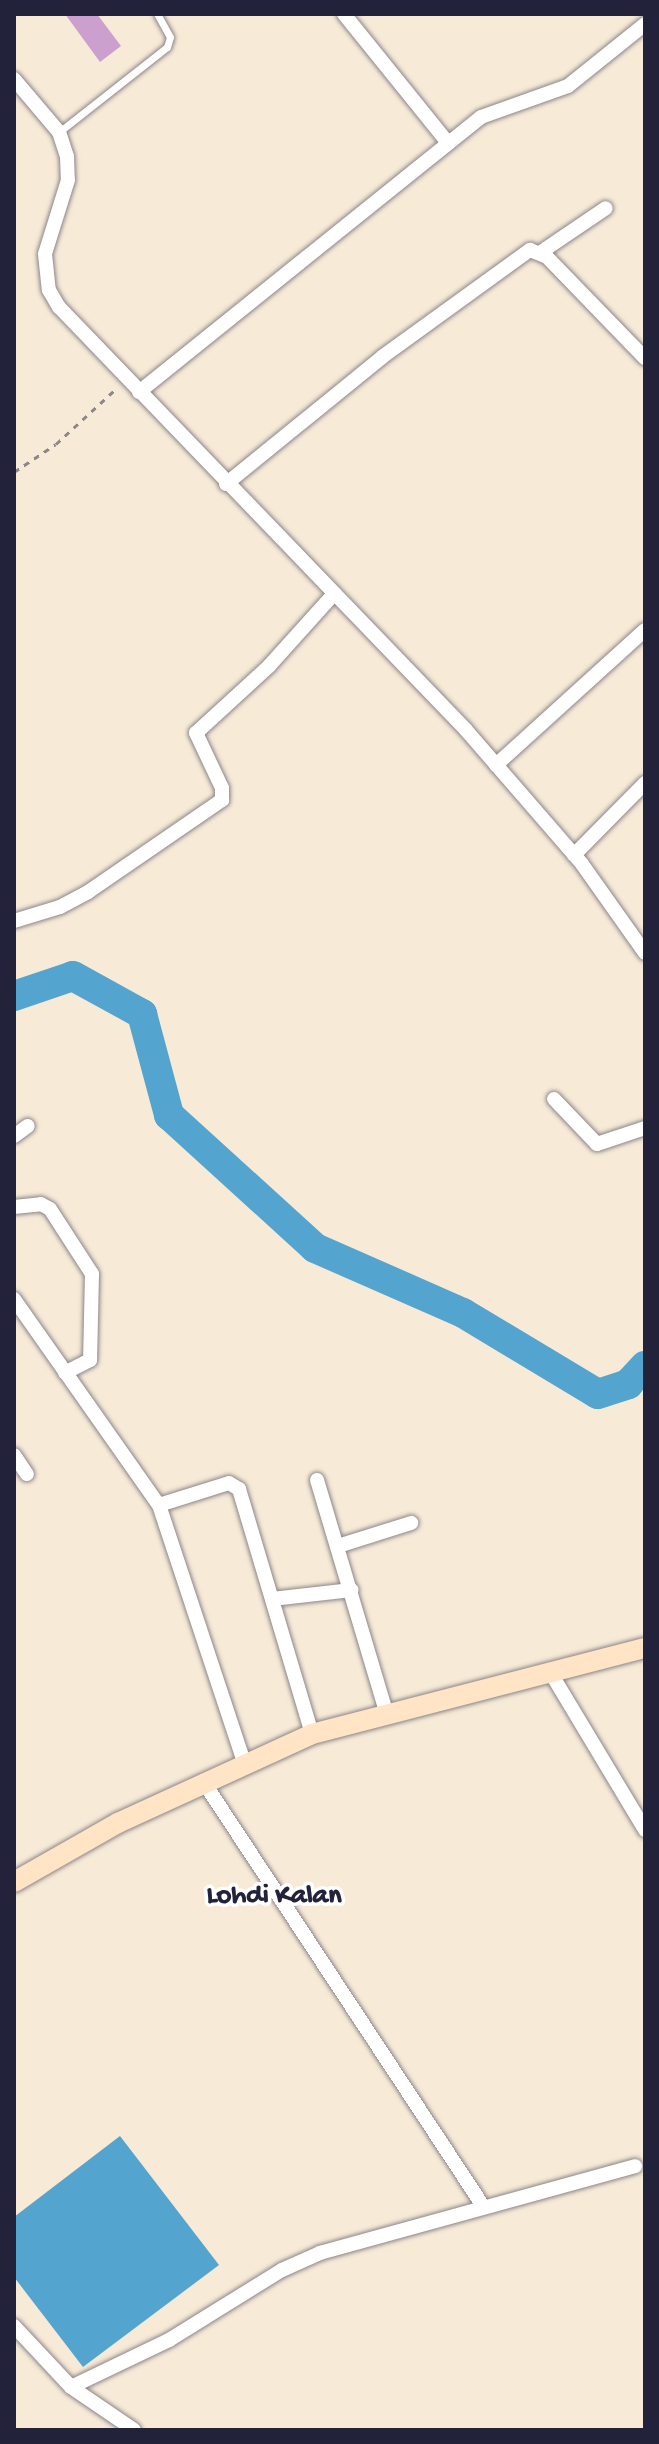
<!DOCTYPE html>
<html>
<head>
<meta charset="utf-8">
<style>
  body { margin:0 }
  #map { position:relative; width:659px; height:2444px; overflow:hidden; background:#f7ead7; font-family:"Gochi Hand",sans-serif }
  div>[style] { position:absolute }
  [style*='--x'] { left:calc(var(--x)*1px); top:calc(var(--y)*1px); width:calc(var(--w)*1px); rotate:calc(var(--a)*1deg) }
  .water>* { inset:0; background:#53a4ce }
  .river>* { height:30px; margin:-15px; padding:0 15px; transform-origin:15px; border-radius:15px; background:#53a4ce }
  .building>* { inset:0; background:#cb9fce }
  .path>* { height:3px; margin-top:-1.5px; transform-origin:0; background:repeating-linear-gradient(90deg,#8c8689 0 6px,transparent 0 12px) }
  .roads { filter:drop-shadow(0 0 2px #8c8689) drop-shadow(0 0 2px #8c8689) }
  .lane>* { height:7px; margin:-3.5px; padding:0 3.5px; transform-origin:3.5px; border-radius:3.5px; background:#fff }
  .street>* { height:14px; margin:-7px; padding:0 7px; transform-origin:7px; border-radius:7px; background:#fff }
  .secondary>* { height:20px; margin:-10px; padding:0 10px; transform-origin:10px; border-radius:10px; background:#ffe4c6 }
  span { translate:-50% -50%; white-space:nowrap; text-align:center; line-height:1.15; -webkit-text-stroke:7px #fff; paint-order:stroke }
  .quarter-label { font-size:28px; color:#22223b; font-weight:700 }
  .frame { position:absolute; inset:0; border:16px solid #22223b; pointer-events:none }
</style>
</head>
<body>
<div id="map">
  <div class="water">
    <i style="clip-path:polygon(120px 2136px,219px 2265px,83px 2367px,14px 2277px,14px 2217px)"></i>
  </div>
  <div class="river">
    <i style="--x:14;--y:996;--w:62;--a:-18.7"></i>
    <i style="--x:73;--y:976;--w:79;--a:28.8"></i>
    <i style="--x:142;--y:1014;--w:105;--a:75"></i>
    <i style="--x:169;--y:1115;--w:197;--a:42.3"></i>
    <i style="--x:315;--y:1248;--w:162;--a:23.7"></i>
    <i style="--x:463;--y:1313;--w:157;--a:31"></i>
    <i style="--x:598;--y:1394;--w:32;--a:-18"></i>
    <i style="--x:628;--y:1384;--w:25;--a:-47"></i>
  </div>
  <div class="building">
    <i style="clip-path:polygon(65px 14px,97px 14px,121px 46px,100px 62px)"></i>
  </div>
  <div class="path">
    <i style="--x:14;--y:472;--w:50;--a:-33.7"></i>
    <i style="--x:56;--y:444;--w:84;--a:-42.6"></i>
  </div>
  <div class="roads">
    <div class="lane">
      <i style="--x:59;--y:132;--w:137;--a:-38.2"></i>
      <i style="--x:167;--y:47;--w:10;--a:-73"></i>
      <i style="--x:170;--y:37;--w:26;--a:-119"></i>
    </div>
    <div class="street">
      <i style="--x:344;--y:14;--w:166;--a:51.1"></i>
      <i style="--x:14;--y:79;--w:70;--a:49.7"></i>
      <i style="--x:59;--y:132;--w:25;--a:72"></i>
      <i style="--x:67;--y:156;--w:24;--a:88"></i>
      <i style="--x:68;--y:180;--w:77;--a:107.3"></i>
      <i style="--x:45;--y:254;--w:36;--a:84"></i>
      <i style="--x:49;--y:290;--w:20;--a:60"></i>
      <i style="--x:59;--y:307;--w:587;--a:46.1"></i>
      <i style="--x:466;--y:730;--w:177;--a:49.1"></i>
      <i style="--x:582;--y:864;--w:109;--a:54.7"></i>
      <i style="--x:541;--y:252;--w:78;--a:-34.1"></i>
      <i style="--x:139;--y:392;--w:439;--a:-38.8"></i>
      <i style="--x:481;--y:117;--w:92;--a:-19.6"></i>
      <i style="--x:568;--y:86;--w:99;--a:-38.8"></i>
      <i style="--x:226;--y:484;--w:201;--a:-39.1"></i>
      <i style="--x:382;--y:357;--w:183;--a:-35.9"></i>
      <i style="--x:530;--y:250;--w:18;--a:22"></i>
      <i style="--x:547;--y:257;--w:141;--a:45.9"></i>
      <i style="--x:496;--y:765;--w:201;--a:-42.2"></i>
      <i style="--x:574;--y:855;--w:101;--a:-45.4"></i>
      <i style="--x:14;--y:921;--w:48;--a:-16.9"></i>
      <i style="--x:60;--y:907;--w:32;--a:-28"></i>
      <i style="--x:88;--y:892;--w:163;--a:-34.5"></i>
      <i style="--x:222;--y:800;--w:12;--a:-90"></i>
      <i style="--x:222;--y:788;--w:61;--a:-115.3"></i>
      <i style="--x:196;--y:733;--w:99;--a:-42.5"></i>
      <i style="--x:269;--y:666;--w:96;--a:-48"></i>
      <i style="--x:554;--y:1099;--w:62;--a:46.3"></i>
      <i style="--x:597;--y:1144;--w:51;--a:-18.4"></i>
      <i style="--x:14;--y:1136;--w:17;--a:-36"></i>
      <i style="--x:14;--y:1207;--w:27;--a:-6"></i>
      <i style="--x:41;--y:1204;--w:10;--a:29"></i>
      <i style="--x:50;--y:1209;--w:77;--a:57.1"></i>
      <i style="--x:92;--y:1274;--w:86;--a:91.3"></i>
      <i style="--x:90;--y:1360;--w:28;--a:153"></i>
      <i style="--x:14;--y:1299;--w:252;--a:54.9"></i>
      <i style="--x:159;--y:1505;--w:271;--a:71.7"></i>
      <i style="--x:14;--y:1455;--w:23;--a:56"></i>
      <i style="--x:317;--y:1480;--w:241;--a:73.4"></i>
      <i style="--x:159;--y:1505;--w:73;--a:-17.4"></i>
      <i style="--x:229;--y:1483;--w:12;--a:31"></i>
      <i style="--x:239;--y:1489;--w:256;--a:73.4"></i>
      <i style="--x:338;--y:1546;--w:77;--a:-17.5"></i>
      <i style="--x:272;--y:1599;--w:80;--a:-6.5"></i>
      <i style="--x:549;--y:1670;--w:187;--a:59"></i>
      <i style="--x:203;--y:1781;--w:509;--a:56.62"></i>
      <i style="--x:14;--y:2326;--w:83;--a:46.9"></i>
      <i style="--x:71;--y:2387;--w:76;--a:34.3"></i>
      <i style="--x:71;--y:2387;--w:109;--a:-25.6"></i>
      <i style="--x:169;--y:2340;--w:133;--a:-31.8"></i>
      <i style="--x:282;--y:2270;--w:42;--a:-24.1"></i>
      <i style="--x:320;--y:2253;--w:327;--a:-15.4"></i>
    </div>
    <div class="secondary">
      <i style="--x:14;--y:1882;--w:120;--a:-29.6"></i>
      <i style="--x:118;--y:1823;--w:213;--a:-24.6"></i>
      <i style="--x:312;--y:1734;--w:344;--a:-14.5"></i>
    </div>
  </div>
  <div class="quarter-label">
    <span style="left:274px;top:1897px">Lohdi Kalan</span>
  </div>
  <div class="frame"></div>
</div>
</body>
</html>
